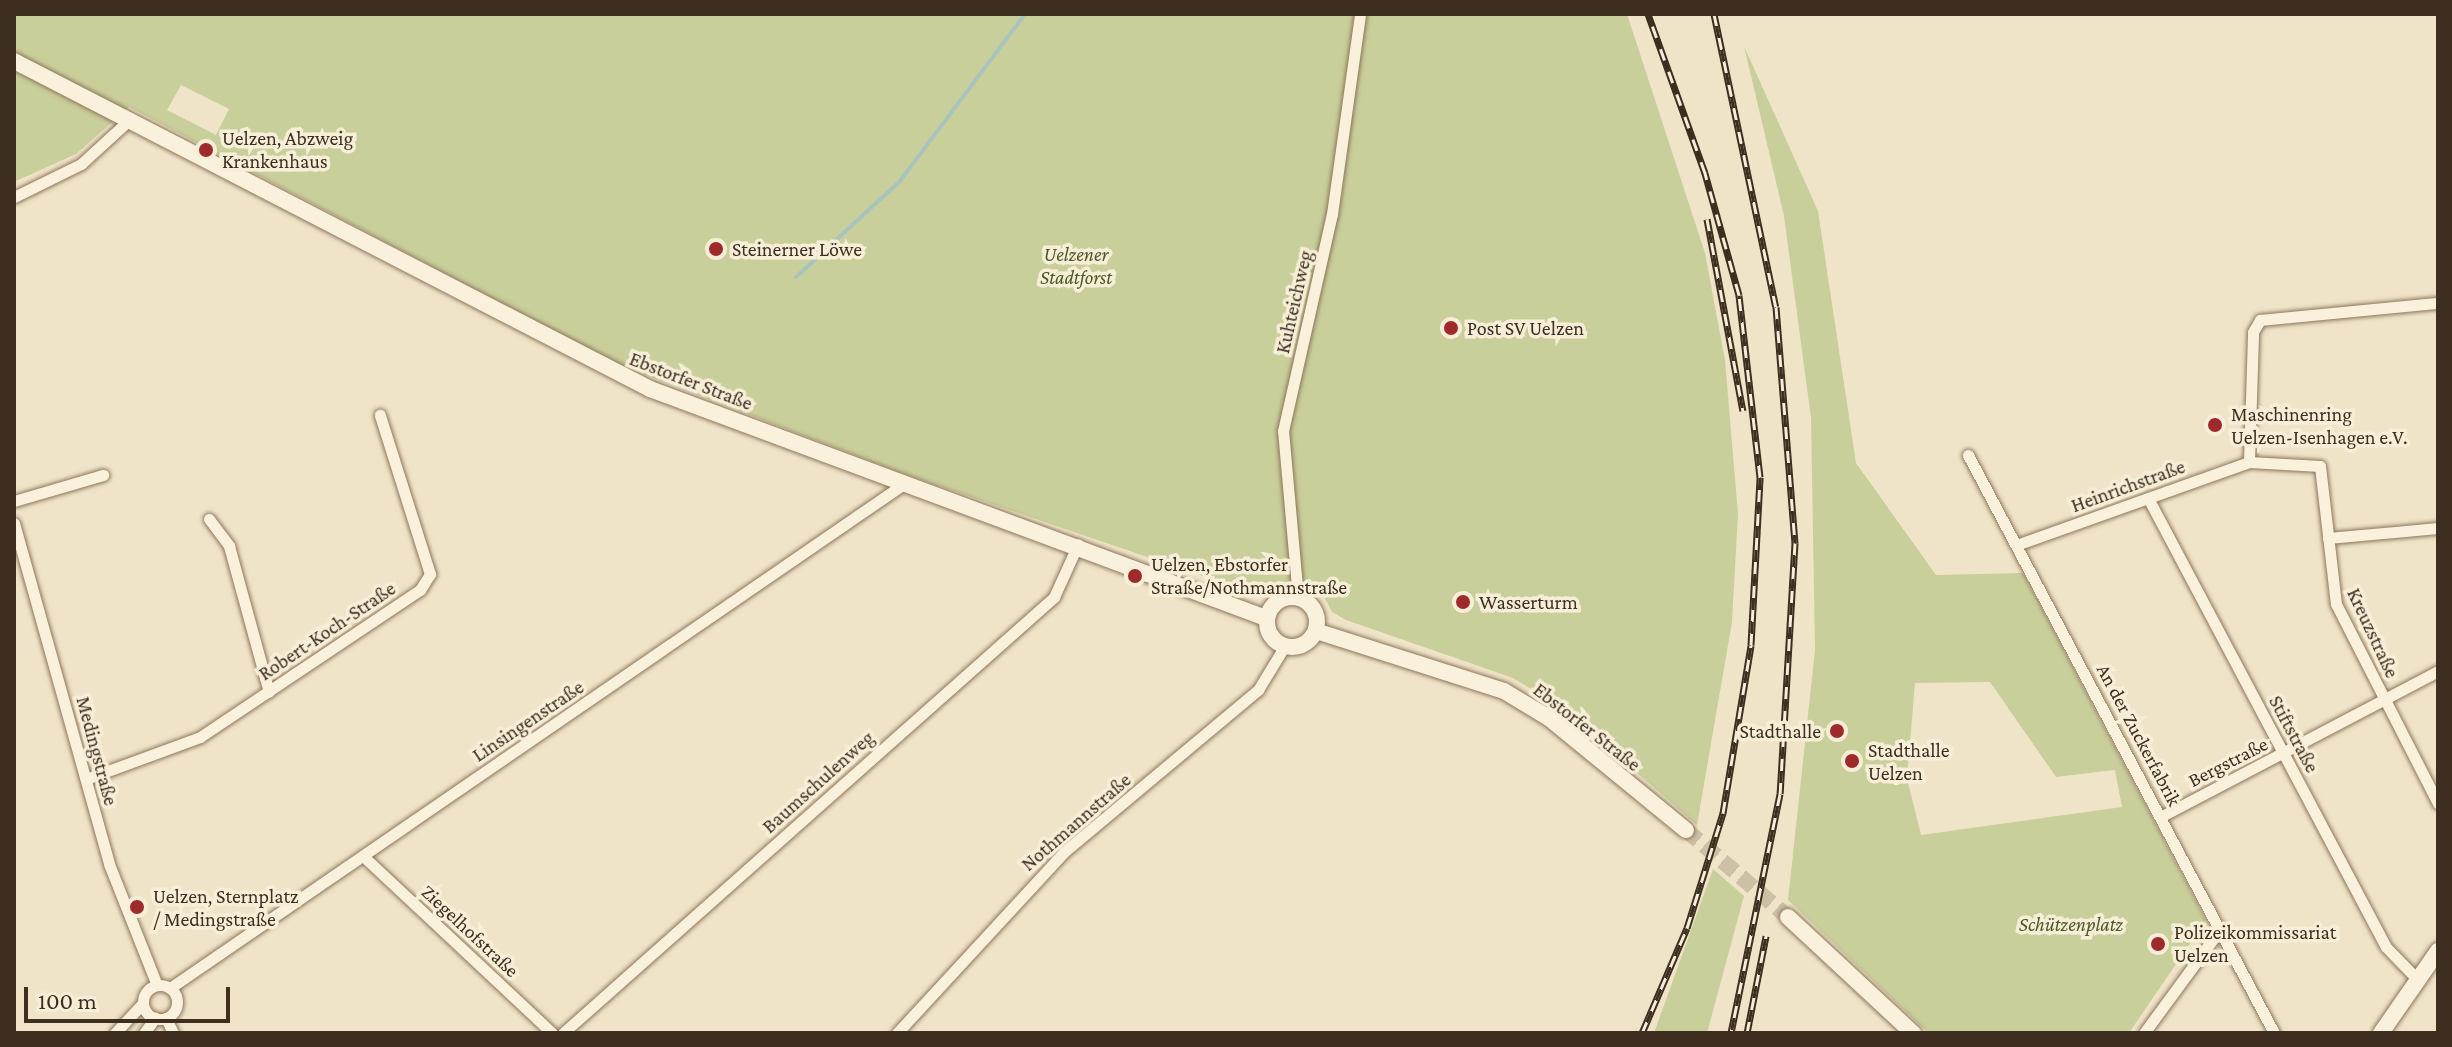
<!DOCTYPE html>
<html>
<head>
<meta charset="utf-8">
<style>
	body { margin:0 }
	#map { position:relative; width:2452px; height:1047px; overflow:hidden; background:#f0e4c8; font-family:"Crimson Pro",serif }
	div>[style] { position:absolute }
	.green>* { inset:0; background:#c9cf9b }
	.stream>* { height:4px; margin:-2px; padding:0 2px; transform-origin:2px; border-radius:2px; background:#a9c4bc }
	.secondary-tunnel>* { height:16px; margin-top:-8px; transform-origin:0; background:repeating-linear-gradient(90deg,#ccc0a6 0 16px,transparent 0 24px) }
	.roads { filter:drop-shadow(0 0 2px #8d765c) drop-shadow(0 0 2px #8d765c) }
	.minor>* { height:11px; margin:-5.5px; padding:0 5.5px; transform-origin:5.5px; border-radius:5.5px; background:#faf1dc }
	.minor>.ring { margin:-5.5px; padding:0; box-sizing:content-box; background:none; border:11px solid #faf1dc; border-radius:50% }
	.secondary>* { height:16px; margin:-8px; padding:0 8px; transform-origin:8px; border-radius:8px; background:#faf1dc }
	.secondary>.ring { margin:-8px; padding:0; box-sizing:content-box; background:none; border:16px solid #faf1dc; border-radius:50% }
	.rail>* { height:7px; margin-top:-3.5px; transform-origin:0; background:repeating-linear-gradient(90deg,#f7eed8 0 12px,#3d2e20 0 24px); box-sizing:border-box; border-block:2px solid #3d2e20 }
	.dots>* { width:22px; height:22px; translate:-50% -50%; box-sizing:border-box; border:4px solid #f7eed8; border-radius:50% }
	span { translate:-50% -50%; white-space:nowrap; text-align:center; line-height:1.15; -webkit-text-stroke:7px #f7eed8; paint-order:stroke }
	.poi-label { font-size:20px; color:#3d2e20 }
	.left { translate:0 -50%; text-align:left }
	.right { translate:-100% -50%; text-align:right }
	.park-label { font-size:20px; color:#4d5a26; font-style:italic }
	.street-label { font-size:20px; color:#3d2e20 }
	.frame { position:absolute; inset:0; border:16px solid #3d2e20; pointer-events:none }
	.scale { position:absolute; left:24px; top:987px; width:206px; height:36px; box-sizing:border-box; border:4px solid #3d2e20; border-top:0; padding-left:10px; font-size:24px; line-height:28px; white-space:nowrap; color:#3d2e20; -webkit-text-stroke:6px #f7eed8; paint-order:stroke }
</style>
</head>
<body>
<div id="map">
	<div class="green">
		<i style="clip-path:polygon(evenodd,14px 14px,1627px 14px,1705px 253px,1725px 360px,1738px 514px,1732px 622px,1697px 825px,1561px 707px,1513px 678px,1346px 620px,1332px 612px,1317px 583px,1244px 590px,907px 475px,617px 364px,129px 107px,76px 154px,14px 182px,14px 14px,181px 85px,229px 109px,216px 135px,167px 110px,181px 85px)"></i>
		<i style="clip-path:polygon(evenodd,1744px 46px,1818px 211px,1856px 463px,1936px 575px,2023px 573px,2206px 920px,2129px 1033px,1928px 1033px,1788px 900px,1815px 650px,1811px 418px,1784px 216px,1744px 46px,1990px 682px,2056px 777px,2115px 770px,2122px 807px,1921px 835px,1907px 779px,1915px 683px,1990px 682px)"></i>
		<i style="clip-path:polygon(1713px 869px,1744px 896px,1707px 1033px,1654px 1033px)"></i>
	</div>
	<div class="stream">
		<i style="left:796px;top:277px;width:142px;rotate:-42.7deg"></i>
		<i style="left:900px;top:181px;width:209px;rotate:-53.2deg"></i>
	</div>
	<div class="secondary-tunnel">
		<i style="left:1686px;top:830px;width:134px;rotate:40.5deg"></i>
	</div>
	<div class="roads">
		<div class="minor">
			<i style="left:14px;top:197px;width:75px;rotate:-26.2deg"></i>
			<i style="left:81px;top:164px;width:65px;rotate:-42.5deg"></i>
			<i style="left:1968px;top:455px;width:654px;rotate:62.1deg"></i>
			<i style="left:2249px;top:462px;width:71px;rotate:3.2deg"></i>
			<i style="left:2320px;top:466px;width:139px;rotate:83.4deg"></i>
			<i style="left:2336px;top:604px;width:224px;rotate:62.9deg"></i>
			<i style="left:2148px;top:498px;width:508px;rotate:62.07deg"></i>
			<i style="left:2386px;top:947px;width:46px;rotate:45.9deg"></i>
			<i style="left:14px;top:501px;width:93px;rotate:-16.3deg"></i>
			<i style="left:209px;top:519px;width:34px;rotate:53deg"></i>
			<i style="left:229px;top:546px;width:151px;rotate:74.7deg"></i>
			<i style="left:14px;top:523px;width:354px;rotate:74.4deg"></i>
			<i style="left:109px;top:864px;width:130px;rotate:68.4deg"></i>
			<i style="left:2328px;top:538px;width:110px;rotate:-5.2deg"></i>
			<i style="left:2019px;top:544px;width:244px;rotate:-19.6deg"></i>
			<i style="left:2249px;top:462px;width:130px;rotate:-88.2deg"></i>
			<i style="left:2253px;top:332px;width:14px;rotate:-60deg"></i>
			<i style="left:2260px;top:320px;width:179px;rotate:-5.5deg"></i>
			<i style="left:1298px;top:598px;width:168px;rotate:-95.1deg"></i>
			<i style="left:1283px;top:431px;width:222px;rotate:-77.3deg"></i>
			<i style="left:1332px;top:214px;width:202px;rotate:-82deg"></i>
			<i style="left:86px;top:779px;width:121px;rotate:-20.2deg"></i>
			<i style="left:200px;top:737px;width:265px;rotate:-33.8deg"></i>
			<i style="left:420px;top:590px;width:19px;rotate:-58deg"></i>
			<i style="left:430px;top:574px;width:167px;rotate:-107.5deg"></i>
			<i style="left:2162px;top:816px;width:312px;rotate:-27.7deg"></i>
			<i style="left:363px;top:856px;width:259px;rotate:43.1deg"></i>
			<i class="ring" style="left:143px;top:985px;width:23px;height:23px"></i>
			<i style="left:170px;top:988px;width:892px;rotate:-34.49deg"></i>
			<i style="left:166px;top:1018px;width:17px;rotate:65deg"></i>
			<i style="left:115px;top:1033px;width:41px;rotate:-47deg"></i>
			<i style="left:144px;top:1033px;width:19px;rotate:-54deg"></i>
			<i style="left:563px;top:1033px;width:657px;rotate:-41.6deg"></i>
			<i style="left:1054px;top:597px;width:58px;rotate:-65.6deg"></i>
			<i style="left:897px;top:1033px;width:246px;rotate:-47.3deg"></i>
			<i style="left:1064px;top:852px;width:253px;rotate:-39.9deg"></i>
			<i style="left:1258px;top:690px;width:50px;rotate:-58.8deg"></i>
			<i style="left:2144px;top:1033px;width:130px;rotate:-53.7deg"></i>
		</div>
		<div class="secondary">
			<i style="left:14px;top:61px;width:716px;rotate:27.28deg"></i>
			<i style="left:650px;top:389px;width:657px;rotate:20.39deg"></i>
			<i class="ring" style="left:1267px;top:597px;width:34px;height:34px"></i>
			<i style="left:1316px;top:631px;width:197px;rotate:17.7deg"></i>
			<i style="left:1504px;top:691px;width:52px;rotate:31deg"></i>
			<i style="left:1549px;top:718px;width:177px;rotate:39.3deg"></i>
			<i style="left:1788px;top:917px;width:171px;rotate:42.9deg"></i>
			<i style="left:2381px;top:1033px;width:100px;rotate:-55.2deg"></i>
		</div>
	</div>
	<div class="rail">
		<i style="left:1714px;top:14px;width:299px;rotate:78.1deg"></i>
		<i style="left:1776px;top:307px;width:237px;rotate:85.4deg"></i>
		<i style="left:1795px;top:543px;width:251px;rotate:93.4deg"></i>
		<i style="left:1780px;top:794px;width:244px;rotate:101.6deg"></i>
		<i style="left:1707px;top:219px;width:195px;rotate:79.4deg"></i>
		<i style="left:1642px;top:1033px;width:114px;rotate:-66.8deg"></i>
		<i style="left:1687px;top:928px;width:121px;rotate:-72.6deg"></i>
		<i style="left:1723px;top:813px;width:170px;rotate:-80.5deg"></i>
		<i style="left:1751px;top:645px;width:168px;rotate:-86.9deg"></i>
		<i style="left:1760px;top:477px;width:183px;rotate:-96.6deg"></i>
		<i style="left:1739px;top:295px;width:127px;rotate:-105.6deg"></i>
		<i style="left:1705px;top:173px;width:169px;rotate:-109.7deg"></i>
		<i style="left:1747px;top:1033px;width:99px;rotate:-78.9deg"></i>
	</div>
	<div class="dots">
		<i style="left:206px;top:150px;background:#9e2a2b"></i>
		<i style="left:716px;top:249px;background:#9e2a2b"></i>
		<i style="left:1451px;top:328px;background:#9e2a2b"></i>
		<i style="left:2215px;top:425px;background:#9e2a2b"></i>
		<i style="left:1135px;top:576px;background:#9e2a2b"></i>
		<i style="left:1463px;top:602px;background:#9e2a2b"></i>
		<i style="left:1837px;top:731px;background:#9e2a2b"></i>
		<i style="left:1852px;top:761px;background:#9e2a2b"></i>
		<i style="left:137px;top:907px;background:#9e2a2b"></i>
		<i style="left:2158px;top:944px;background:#9e2a2b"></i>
	</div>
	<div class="poi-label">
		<span class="left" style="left:222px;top:150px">Uelzen, Abzweig<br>Krankenhaus</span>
		<span class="left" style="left:732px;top:249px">Steinerner Löwe</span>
		<span class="left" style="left:1467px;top:328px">Post SV Uelzen</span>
		<span class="left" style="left:2231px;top:426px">Maschinenring<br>Uelzen-Isenhagen e.V.</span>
		<span class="left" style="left:1151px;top:576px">Uelzen, Ebstorfer<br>Straße/Nothmannstraße</span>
		<span class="left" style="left:1479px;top:602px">Wasserturm</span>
		<span class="right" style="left:1821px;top:731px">Stadthalle</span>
		<span class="left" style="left:1868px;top:762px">Stadthalle<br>Uelzen</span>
		<span class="left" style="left:153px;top:908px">Uelzen, Sternplatz<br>/ Medingstraße</span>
		<span class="left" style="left:2174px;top:944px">Polizeikommissariat<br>Uelzen</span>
	</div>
	<div class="park-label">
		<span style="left:1076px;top:266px">Uelzener<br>Stadtforst</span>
		<span style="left:2071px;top:924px">Schützenplatz</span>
	</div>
	<div class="street-label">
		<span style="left:1294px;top:302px;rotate:-77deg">Kuhteichweg</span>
		<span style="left:691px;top:381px;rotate:21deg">Ebstorfer Straße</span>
		<span style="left:2128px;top:486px;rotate:-20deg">Heinrichstraße</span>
		<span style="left:327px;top:631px;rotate:-34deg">Robert-Koch-Straße</span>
		<span style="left:2373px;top:633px;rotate:65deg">Kreuzstraße</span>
		<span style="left:528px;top:721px;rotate:-34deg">Linsingenstraße</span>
		<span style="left:1587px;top:727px;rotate:38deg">Ebstorfer Straße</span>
		<span style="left:2294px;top:734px;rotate:62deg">Stiftstraße</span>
		<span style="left:2139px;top:735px;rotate:62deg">An der Zuckerfabrik</span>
		<span style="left:97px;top:751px;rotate:75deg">Medingstraße</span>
		<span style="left:2228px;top:762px;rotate:-27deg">Bergstraße</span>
		<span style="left:818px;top:782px;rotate:-42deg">Baumschulenweg</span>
		<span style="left:1076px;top:822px;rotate:-41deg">Nothmannstraße</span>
		<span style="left:470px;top:931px;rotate:43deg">Ziegelhofstraße</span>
	</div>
	<div class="frame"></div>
	<div class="scale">100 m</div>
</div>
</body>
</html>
